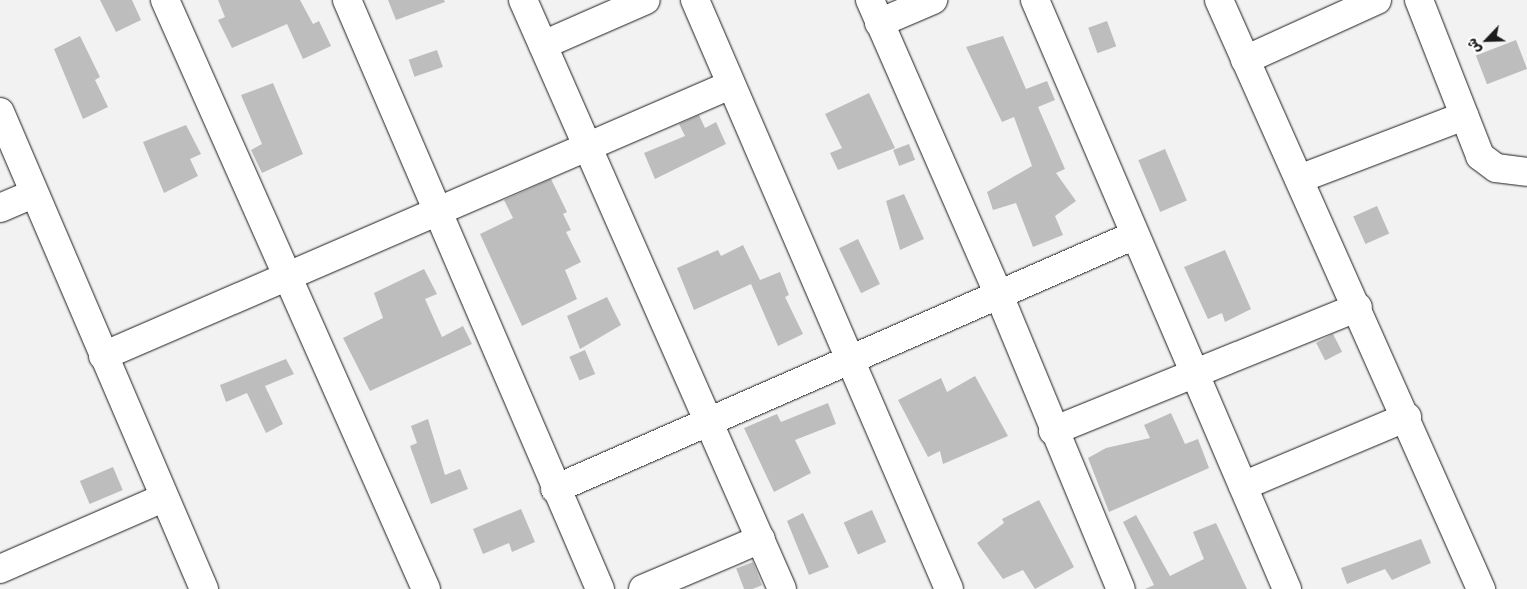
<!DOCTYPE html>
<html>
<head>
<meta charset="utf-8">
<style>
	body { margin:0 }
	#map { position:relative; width:1527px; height:589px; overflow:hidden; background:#f2f2f2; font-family:"Shantell Sans","Playpen Sans Arabic",sans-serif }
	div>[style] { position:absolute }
	.building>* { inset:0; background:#bdbdbd; transform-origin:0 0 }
	.roads { filter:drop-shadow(0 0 1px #1c1c1c) drop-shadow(0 0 1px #1c1c1c) }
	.minor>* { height:28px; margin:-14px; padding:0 14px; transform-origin:14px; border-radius:14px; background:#fff }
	span { translate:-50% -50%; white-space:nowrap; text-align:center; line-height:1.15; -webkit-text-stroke:4px #fff; paint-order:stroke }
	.north { position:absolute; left:1462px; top:15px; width:50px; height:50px; -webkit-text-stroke:4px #fff; paint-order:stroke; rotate:246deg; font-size:14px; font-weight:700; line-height:20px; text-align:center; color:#1c1c1c }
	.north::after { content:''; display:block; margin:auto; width:18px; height:22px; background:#1c1c1c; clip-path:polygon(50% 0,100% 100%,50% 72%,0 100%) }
</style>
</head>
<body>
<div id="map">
	<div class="building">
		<i style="clip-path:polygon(100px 0,132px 0,141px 20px,116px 32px)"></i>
		<i style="clip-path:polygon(218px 0,300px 0,313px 24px,319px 21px,331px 46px,303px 59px,287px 24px,232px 48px,218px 20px,225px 17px)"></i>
		<i style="clip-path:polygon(388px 0,444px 0,445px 2px,396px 20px)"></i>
		<i style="left:1107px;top:21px;width:27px;height:20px;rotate:70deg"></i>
		<i style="clip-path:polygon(80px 36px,100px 77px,95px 80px,108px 107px,83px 119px,54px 49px)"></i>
		<i style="clip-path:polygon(1003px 36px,1026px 89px,1047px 81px,1055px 100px,1038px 107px,1065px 169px,1056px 173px,1076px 201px,1055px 216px,1063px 235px,1033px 247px,1016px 203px,993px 210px,987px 192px,1032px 166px,1014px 117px,1002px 122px,966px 47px)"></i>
		<i style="left:1516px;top:40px;width:31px;height:43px;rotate:69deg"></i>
		<i style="left:437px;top:50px;width:18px;height:30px;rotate:71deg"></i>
		<i style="clip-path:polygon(273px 83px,303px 154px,262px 173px,251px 150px,262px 144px,241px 95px)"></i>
		<i style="clip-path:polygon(869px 93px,895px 148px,838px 170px,830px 153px,842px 148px,825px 114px)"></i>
		<i style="clip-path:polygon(699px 115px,705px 128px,716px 122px,726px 144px,655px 179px,644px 153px,685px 136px,679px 124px)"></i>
		<i style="clip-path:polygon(186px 125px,201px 154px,190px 159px,198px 176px,164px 193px,143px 142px)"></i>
		<i style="left:909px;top:144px;width:17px;height:17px;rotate:69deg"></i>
		<i style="left:1165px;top:149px;width:56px;height:29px;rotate:67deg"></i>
		<i style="clip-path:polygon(551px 179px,567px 212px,563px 214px,571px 230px,566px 232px,581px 262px,565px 270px,577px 299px,522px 326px,480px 234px,513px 218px,504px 200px)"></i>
		<i style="clip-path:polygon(904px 194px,924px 239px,900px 250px,886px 201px)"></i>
		<i style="left:1377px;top:206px;width:30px;height:26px;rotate:66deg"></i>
		<i style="left:858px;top:239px;width:50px;height:21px;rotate:64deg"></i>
		<i style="clip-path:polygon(743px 245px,760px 280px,780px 272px,789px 295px,785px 297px,803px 334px,778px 346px,751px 284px,694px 310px,677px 268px,718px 250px,721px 256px)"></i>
		<i style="clip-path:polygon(1225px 250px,1251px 309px,1225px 322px,1222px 313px,1208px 319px,1184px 267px)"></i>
		<i style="clip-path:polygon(424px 269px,437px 294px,425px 299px,442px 337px,463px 326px,472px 344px,370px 391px,343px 338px,383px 318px,374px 293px)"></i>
		<i style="clip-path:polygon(607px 297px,621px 325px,580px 349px,567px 316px)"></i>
		<i style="left:1333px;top:334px;width:20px;height:19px;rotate:63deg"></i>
		<i style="left:585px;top:350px;width:26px;height:17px;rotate:67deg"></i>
		<i style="clip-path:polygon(286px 359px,294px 374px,265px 386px,283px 424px,266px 433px,247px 393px,226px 402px,220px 385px)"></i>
		<i style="clip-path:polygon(975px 376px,1008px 436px,943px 464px,940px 451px,928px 457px,898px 400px,941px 378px,947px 392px)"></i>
		<i style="clip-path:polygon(828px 403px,836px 424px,795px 440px,811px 473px,774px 492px,744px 428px,777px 414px,781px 422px)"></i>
		<i style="clip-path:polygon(1171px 413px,1185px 444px,1198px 439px,1209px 468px,1109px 512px,1088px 458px,1106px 448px,1150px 438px,1144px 425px)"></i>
		<i style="clip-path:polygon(428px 419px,445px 475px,460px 469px,468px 489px,431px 504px,410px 446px,417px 443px,411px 426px)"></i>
		<i style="left:113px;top:467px;width:25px;height:36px;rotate:67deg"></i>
		<i style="clip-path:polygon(1039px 500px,1074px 567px,1035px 589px,1023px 570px,1003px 579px,977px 543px,1004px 523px,1002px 519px)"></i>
		<i style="clip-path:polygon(521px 509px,535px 542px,512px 552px,509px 543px,483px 554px,473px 529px)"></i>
		<i style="left:872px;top:510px;width:35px;height:31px;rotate:66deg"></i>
		<i style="clip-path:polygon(803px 513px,829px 567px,809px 575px,787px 521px)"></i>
		<i style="clip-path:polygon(1136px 515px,1170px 576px,1204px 559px,1193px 532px,1216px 523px,1247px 589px,1145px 589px,1154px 585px,1123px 522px)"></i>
		<i style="clip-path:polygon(1421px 539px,1431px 563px,1392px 580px,1385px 569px,1347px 584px,1341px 568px)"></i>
		<i style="left:753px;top:562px;width:25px;height:18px;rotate:69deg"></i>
	</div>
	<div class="roads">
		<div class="minor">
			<i style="left:165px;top:0;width:644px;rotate:66.1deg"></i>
			<i style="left:347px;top:0;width:641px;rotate:66.75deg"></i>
			<i style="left:523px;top:0;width:643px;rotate:66.26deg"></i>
			<i style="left:695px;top:0;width:641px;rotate:66.67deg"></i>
			<i style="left:870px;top:0;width:322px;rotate:66.4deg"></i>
			<i style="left:999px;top:295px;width:318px;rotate:67.5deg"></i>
			<i style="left:1035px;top:0;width:641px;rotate:66.84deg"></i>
			<i style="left:1219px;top:0;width:645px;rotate:66.02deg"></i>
			<i style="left:1419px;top:0;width:168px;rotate:68.6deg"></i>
			<i style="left:1480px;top:156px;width:20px;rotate:37deg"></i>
			<i style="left:1496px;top:168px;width:31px;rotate:7deg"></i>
			<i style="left:879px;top:23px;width:59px;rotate:-23.1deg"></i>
			<i style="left:543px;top:45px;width:112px;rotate:-23.6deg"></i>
			<i style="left:1245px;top:60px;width:145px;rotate:-24.4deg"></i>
			<i style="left:0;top:112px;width:519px;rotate:66.84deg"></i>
			<i style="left:1299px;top:179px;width:177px;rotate:-20.9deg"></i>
			<i style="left:0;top:208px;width:36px;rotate:-23deg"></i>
			<i style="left:103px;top:356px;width:683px;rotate:-23.37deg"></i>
			<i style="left:1053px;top:431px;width:329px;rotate:-22.1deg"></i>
			<i style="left:1243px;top:486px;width:178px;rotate:-22.8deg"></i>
			<i style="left:555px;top:489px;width:633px;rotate:-23.65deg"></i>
			<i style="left:0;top:569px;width:178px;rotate:-23.5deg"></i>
			<i style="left:643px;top:589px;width:128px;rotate:-23deg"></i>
		</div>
	</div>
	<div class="north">ش</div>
</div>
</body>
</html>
